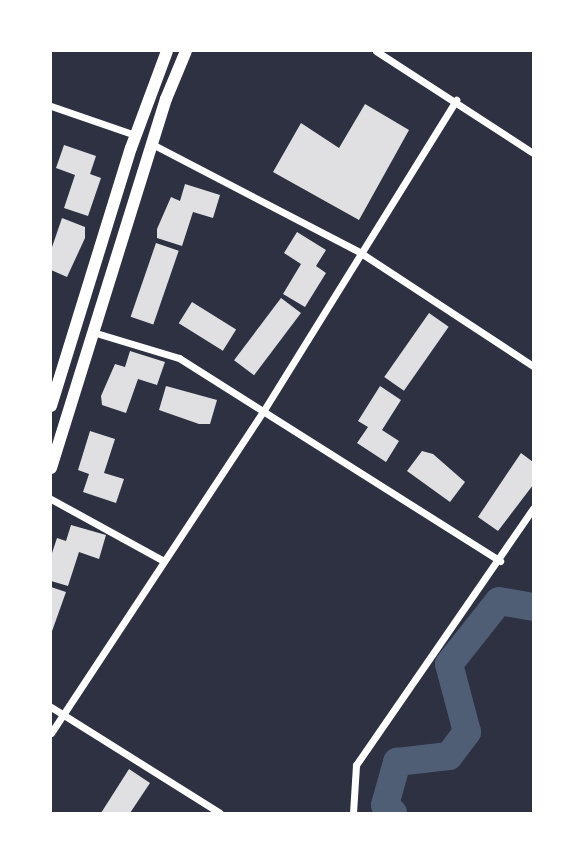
<!DOCTYPE html>
<html>
<head>
<meta charset="utf-8">
<style>
	body { margin:0 }
	#map { position:relative; width:584px; height:864px; overflow:hidden; background:#2d3142; font-family:Bitter,serif }
	div>[style] { position:absolute }
	.river>* { height:28px; margin:-14px; padding:0 14px; transform-origin:14px; border-radius:14px; background:#4f5d75 }
	.building>* { inset:0; background:#e0e0e3; transform-origin:0 0 }
	.minor>* { height:7px; margin:-3.5px; padding:0 3.5px; transform-origin:3.5px; border-radius:3.5px; background:#fff }
	.tertiary>* { height:12px; margin:-6px; padding:0 6px; transform-origin:6px; border-radius:6px; background:#fff }
	span { translate:-50% -50%; white-space:nowrap; text-align:center; line-height:1.15; -webkit-text-stroke:7px #fff; paint-order:stroke }
	.frame { position:absolute; inset:0; border:52px solid #fff; pointer-events:none }
</style>
</head>
<body>
<div id="map">
	<div class="river">
		<i style="left:393px;top:813px;width:11px;rotate:-135deg"></i>
		<i style="left:385px;top:805px;width:45px;rotate:-74.4deg"></i>
		<i style="left:397px;top:762px;width:52px;rotate:-6.6deg"></i>
		<i style="left:449px;top:756px;width:30px;rotate:-53deg"></i>
		<i style="left:467px;top:732px;width:70px;rotate:-104.8deg"></i>
		<i style="left:449px;top:664px;width:80px;rotate:-51.6deg"></i>
		<i style="left:499px;top:601px;width:35px;rotate:10deg"></i>
	</div>
	<div class="building">
		<i style="clip-path:polygon(365px 104px,409px 130px,359px 220px,273px 172px,301px 123px,339px 148px)"></i>
		<i style="clip-path:polygon(64px 145px,96px 156px,90px 174px,101px 178px,88px 216px,64px 208px,75px 175px,56px 168px)"></i>
		<i style="clip-path:polygon(185px 184px,220px 195px,213px 218px,193px 212px,182px 246px,157px 238px,157px 229px,171px 197px,180px 201px)"></i>
		<i style="clip-path:polygon(62px 218px,85px 227px,85px 238px,67px 277px,51px 270px,51px 250px)"></i>
		<i style="clip-path:polygon(297px 232px,326px 250px,316px 266px,326px 273px,305px 307px,283px 294px,301px 264px,284px 253px)"></i>
		<i style="left:156px;top:243px;width:24px;height:78px;rotate:19deg"></i>
		<i style="left:281px;top:298px;width:25px;height:78px;rotate:37deg"></i>
		<i style="left:192px;top:302px;width:52px;height:25px;rotate:32deg"></i>
		<i style="left:429px;top:313px;width:24px;height:78px;rotate:35deg"></i>
		<i style="clip-path:polygon(130px 351px,165px 362px,157px 385px,138px 379px,126px 413px,102px 405px,101px 396px,115px 364px,125px 367px)"></i>
		<i style="clip-path:polygon(166px 386px,217px 400px,210px 424px,199px 424px,159px 410px)"></i>
		<i style="clip-path:polygon(380px 386px,401px 400px,382px 430px,399px 441px,386px 462px,357px 443px,368px 427px,358px 421px)"></i>
		<i style="clip-path:polygon(90px 431px,115px 439px,104px 473px,124px 479px,116px 503px,83px 492px,89px 474px,78px 470px)"></i>
		<i style="clip-path:polygon(422px 451px,433px 454px,465px 482px,450px 502px,407px 471px)"></i>
		<i style="clip-path:polygon(521px 453px,533px 462px,533px 485px,498px 531px,478px 517px)"></i>
		<i style="clip-path:polygon(71px 525px,106px 535px,99px 559px,79px 552px,68px 586px,51px 581px,51px 556px,57px 538px,66px 541px)"></i>
		<i style="clip-path:polygon(51px 587px,66px 592px,51px 634px)"></i>
		<i style="clip-path:polygon(129px 769px,150px 783px,130px 813px,101px 813px)"></i>
	</div>
	<div class="minor">
		<i style="left:376px;top:51px;width:187px;rotate:33deg"></i>
		<i style="left:51px;top:106px;width:89px;rotate:19deg"></i>
		<i style="left:152px;top:144px;width:236px;rotate:27.5deg"></i>
		<i style="left:361px;top:253px;width:206px;rotate:33.3deg"></i>
		<i style="left:96px;top:333px;width:87px;rotate:16.8deg"></i>
		<i style="left:179px;top:358px;width:380px;rotate:32.3deg"></i>
		<i style="left:51px;top:499px;width:129px;rotate:28.8deg"></i>
		<i style="left:51px;top:707px;width:199px;rotate:32.1deg"></i>
		<i style="left:51px;top:733px;width:387px;rotate:-56.6deg"></i>
		<i style="left:264px;top:410px;width:365px;rotate:-58.2deg"></i>
		<i style="left:353px;top:813px;width:48px;rotate:-86.4deg"></i>
		<i style="left:356px;top:765px;width:312px;rotate:-55.4deg"></i>
	</div>
	<div class="tertiary">
		<i style="left:51px;top:406px;width:270px;rotate:-72.8deg"></i>
		<i style="left:131px;top:148px;width:103px;rotate:-69.6deg"></i>
		<i style="left:51px;top:468px;width:387px;rotate:-72.7deg"></i>
		<i style="left:166px;top:99px;width:52px;rotate:-67.4deg"></i>
	</div>
	<div class="frame"></div>
</div>
</body>
</html>
